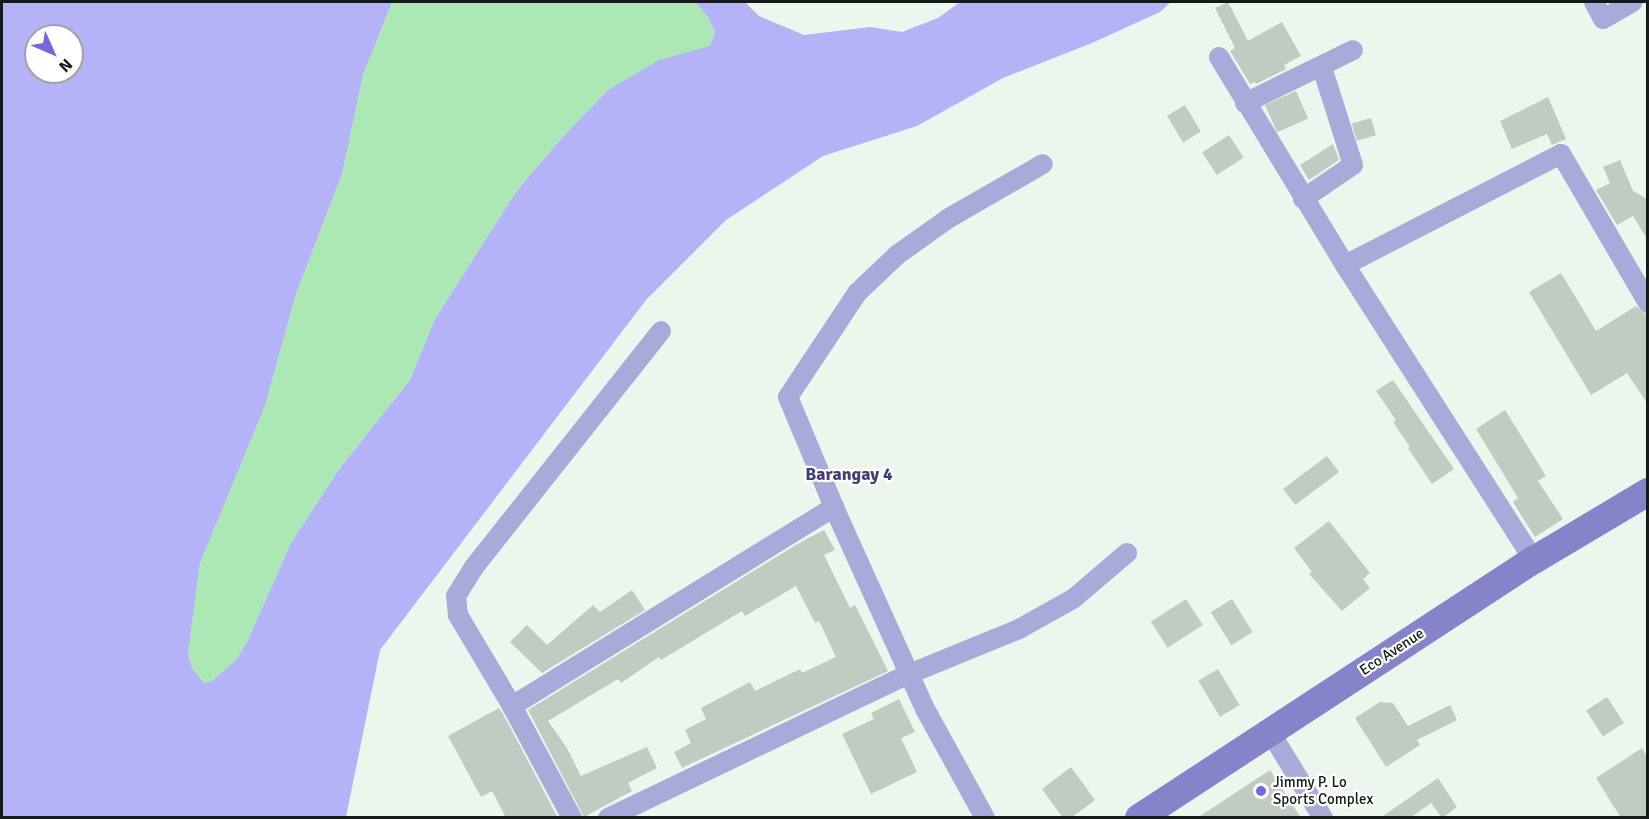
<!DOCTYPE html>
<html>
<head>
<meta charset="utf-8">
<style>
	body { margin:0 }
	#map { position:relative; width:1649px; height:819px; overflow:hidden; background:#ecf6ed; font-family:Signika,sans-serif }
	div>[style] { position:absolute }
	.green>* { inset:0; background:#ace8b3 }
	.water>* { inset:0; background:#b5b3f7 }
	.building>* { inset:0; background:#c2cbc2; transform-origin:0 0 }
	.street>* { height:20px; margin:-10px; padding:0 10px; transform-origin:10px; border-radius:10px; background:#a9a9da }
	.secondary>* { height:28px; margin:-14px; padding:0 14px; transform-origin:14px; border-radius:14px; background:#8683cb }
	.dots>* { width:16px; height:16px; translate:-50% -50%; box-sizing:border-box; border:3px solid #fff; border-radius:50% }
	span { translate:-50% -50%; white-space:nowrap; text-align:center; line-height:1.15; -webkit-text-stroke:4.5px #fff; paint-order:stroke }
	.street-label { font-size:15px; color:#161a17 }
	.poi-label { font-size:15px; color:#161a17 }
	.left { translate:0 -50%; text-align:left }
	.quarter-label { font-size:18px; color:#423d7a; font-weight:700 }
	.frame { position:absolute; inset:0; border:3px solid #161a17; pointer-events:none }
	.north { position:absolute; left:24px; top:24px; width:60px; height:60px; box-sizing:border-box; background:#fff; border:2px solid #a2a3a2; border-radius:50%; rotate:135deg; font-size:16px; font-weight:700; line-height:24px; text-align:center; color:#161a17 }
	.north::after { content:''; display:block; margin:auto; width:21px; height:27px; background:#7666e1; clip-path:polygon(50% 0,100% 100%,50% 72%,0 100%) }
</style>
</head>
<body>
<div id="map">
	<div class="green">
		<i style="clip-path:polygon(392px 2px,695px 2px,708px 17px,715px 32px,710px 47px,608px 90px,558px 142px,516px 192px,435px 319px,410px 380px,340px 468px,291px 543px,247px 642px,236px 660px,212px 681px,203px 683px,192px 668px,188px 654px,200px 563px,265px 406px,296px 294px,342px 174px,363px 75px)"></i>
	</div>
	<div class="water">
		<i style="clip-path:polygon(evenodd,2px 2px,392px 2px,363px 75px,342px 174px,296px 294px,265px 406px,200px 563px,188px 654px,192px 668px,204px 683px,212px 681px,236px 660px,247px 642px,291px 543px,340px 468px,410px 380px,435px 319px,516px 192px,558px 142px,608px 90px,659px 60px,710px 46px,715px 32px,708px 17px,695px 2px,745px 2px,759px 16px,804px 35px,870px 27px,902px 32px,938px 18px,960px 2px,1171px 2px,1160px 12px,1092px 43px,1003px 78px,917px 126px,823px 156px,726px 220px,646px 300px,380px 650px,346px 817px,2px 818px,2px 2px,36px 36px,72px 36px,72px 72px,36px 72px,36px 36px)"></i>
	</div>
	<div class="building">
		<i style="clip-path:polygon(1228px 2px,1248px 41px,1282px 22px,1301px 56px,1284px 65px,1286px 69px,1256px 84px,1255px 82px,1250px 84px,1230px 51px,1235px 48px,1215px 8px)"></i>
		<i style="left:1296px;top:91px;width:30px;height:34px;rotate:66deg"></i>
		<i style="clip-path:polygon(1548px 97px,1566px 139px,1552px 145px,1547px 134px,1512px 149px,1500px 121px)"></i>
		<i style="left:1185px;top:105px;width:31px;height:21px;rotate:59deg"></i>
		<i style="left:1371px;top:118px;width:18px;height:20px;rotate:74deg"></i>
		<i style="left:1229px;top:135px;width:27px;height:32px;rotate:57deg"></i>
		<i style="clip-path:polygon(1333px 144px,1339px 160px,1309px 180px,1300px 165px)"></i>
		<i style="clip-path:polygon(1620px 160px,1633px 191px,1647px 199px,1647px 239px,1633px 216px,1617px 225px,1596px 190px,1610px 183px,1603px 167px)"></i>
		<i style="clip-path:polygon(1561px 273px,1596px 331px,1636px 306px,1645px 314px,1647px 319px,1647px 403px,1627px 373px,1591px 395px,1529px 292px)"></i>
		<i style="clip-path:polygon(1393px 380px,1454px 469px,1432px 484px,1408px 448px,1410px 447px,1393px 422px,1396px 420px,1376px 391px)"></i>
		<i style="clip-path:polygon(1505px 410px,1546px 476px,1538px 481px,1563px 519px,1535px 537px,1513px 502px,1518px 498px,1476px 429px)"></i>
		<i style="left:1327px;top:456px;width:20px;height:55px;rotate:53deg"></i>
		<i style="clip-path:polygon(1329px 521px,1370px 573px,1363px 579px,1370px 588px,1342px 611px,1309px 574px,1312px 572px,1294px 548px)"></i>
		<i style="clip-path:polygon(824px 530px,835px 550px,824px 555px,850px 608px,855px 605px,888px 671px,682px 768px,674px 752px,691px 743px,685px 730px,706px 719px,701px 708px,750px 682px,755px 691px,800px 669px,802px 673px,836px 657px,819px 621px,815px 623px,796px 586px,745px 616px,742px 611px,661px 660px,659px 657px,621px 683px,618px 679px,548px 721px,567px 748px,581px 776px,647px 747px,657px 768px,628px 783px,632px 791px,584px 817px,528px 710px,799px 543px)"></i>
		<i style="clip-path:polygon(632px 590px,645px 610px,542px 673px,510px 642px,527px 625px,547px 645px,593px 605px,600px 612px)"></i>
		<i style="left:1186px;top:599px;width:31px;height:42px;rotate:57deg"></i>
		<i style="left:1232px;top:599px;width:39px;height:25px;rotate:58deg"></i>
		<i style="left:1218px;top:669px;width:42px;height:23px;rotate:59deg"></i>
		<i style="left:1607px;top:697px;width:31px;height:25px;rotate:57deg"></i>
		<i style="clip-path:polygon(899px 699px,915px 732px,901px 738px,917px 772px,871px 794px,842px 734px,874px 719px,871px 713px)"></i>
		<i style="clip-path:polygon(1380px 702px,1393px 703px,1408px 726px,1450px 705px,1457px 720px,1417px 740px,1420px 745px,1386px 767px,1355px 718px)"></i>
		<i style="clip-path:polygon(499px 708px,502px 712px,558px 818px,506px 818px,492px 791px,481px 797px,448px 736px)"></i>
		<i style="clip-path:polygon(1642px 748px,1647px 757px,1647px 818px,1621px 818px,1596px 778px)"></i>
		<i style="clip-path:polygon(1071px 767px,1095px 800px,1071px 818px,1063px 818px,1042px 789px)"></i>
		<i style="clip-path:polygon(1270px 770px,1301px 818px,1197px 818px)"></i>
		<i style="clip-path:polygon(1438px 778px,1457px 807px,1442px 818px,1431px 803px,1410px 818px,1380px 818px)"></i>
	</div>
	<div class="street">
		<i style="left:1594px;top:2px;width:19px;rotate:62deg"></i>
		<i style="left:1603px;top:19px;width:34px;rotate:-30deg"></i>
		<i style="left:1219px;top:57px;width:243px;rotate:58.8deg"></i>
		<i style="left:1345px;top:265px;width:350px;rotate:57.4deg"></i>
		<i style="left:1245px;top:103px;width:120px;rotate:-26.1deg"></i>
		<i style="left:1303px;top:199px;width:60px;rotate:-34.2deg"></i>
		<i style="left:1353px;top:165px;width:103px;rotate:-107.6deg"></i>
		<i style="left:1345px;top:265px;width:243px;rotate:-27.2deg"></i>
		<i style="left:1561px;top:154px;width:173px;rotate:59.7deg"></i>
		<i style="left:512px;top:706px;width:106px;rotate:-120.7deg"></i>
		<i style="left:458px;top:615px;width:19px;rotate:-96deg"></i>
		<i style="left:456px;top:596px;width:34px;rotate:-58deg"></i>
		<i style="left:474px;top:567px;width:301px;rotate:-51.6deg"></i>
		<i style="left:1270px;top:732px;width:101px;rotate:58.4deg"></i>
		<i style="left:572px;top:818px;width:127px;rotate:-118.2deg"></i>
		<i style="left:512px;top:706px;width:379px;rotate:-31.7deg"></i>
		<i style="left:608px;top:818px;width:334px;rotate:-25.6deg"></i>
		<i style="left:909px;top:674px;width:119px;rotate:-22.2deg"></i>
		<i style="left:1019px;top:629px;width:62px;rotate:-29.1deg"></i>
		<i style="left:1073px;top:599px;width:71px;rotate:-40.4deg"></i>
		<i style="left:985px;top:818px;width:124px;rotate:-118.8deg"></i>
		<i style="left:925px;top:709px;width:222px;rotate:-114.3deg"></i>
		<i style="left:834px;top:507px;width:119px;rotate:-112.7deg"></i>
		<i style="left:788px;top:397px;width:125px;rotate:-56.4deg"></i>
		<i style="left:857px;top:293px;width:55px;rotate:-43.5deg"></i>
		<i style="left:897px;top:255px;width:64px;rotate:-35.4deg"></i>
		<i style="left:949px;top:218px;width:108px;rotate:-29.9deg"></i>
	</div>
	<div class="secondary">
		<i style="left:1139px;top:818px;width:472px;rotate:-33.2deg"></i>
		<i style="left:1534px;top:560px;width:133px;rotate:-30.8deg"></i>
	</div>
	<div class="dots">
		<i style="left:1261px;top:791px;background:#7666e1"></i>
	</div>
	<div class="street-label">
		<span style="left:1392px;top:652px;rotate:-33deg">Eco Avenue</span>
	</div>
	<div class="poi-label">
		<span class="left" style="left:1273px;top:791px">Jimmy P. Lo<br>Sports Complex</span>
	</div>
	<div class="quarter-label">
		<span style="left:849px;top:474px">Barangay 4</span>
	</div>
	<div class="frame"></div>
	<div class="north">N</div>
</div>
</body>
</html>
